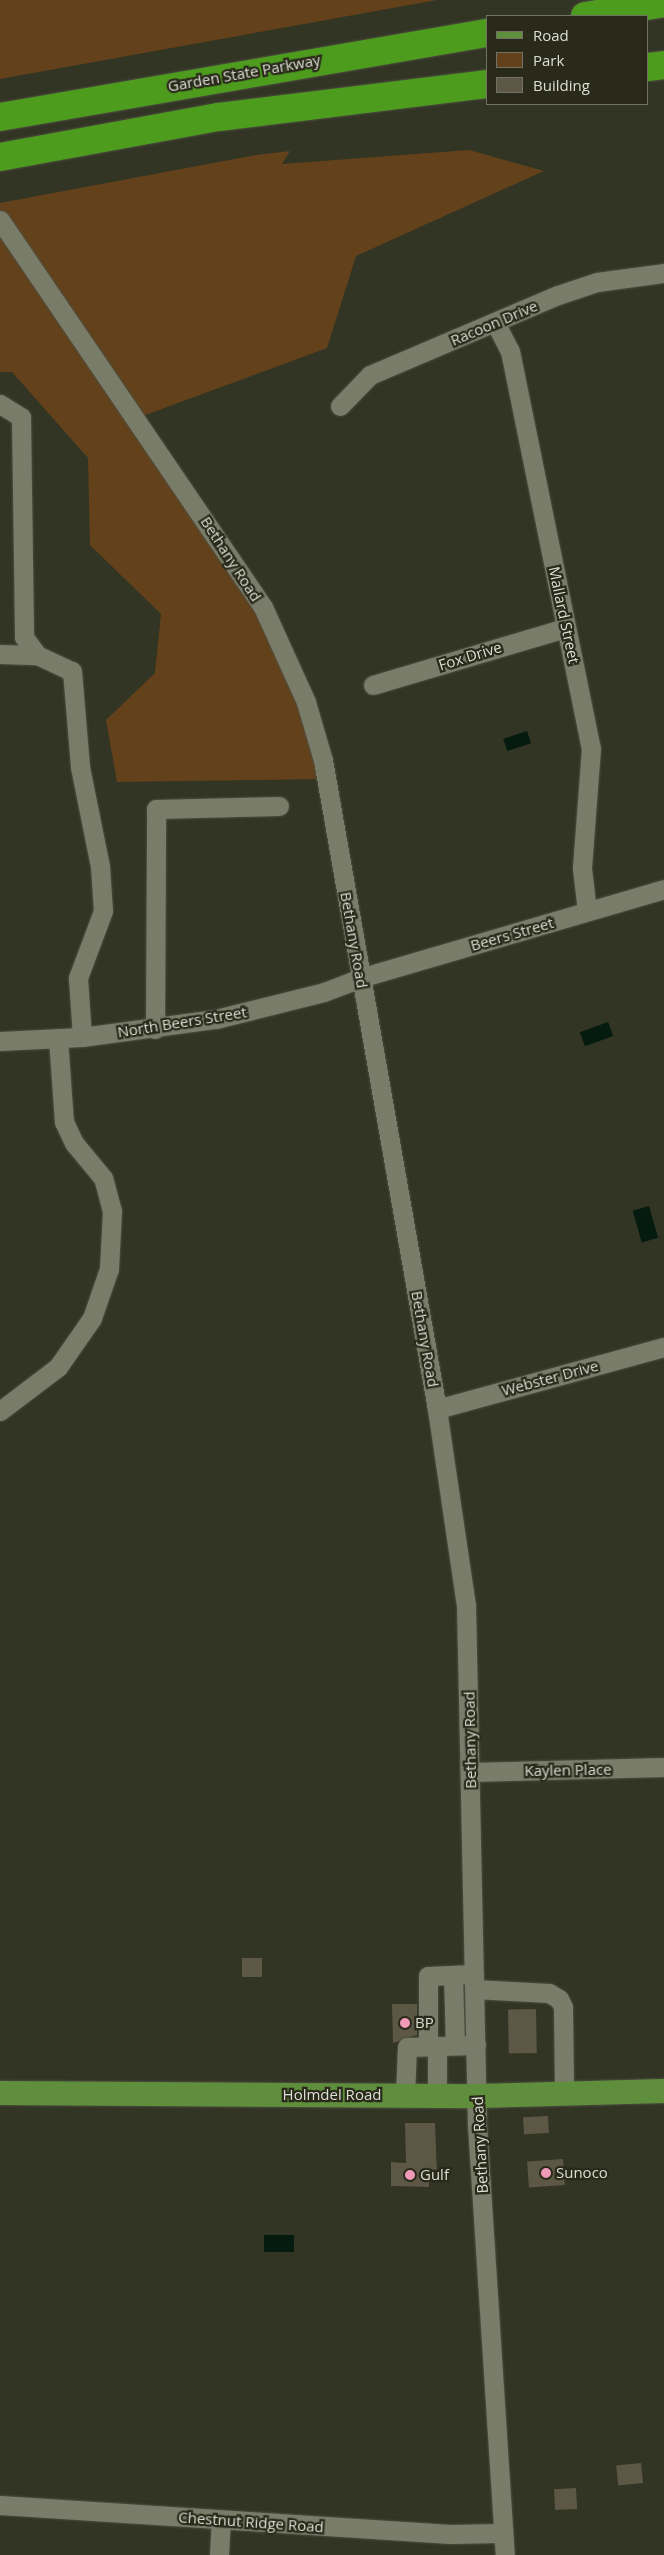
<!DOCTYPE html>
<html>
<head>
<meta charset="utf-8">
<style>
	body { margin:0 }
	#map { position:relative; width:664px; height:2555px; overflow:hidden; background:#323424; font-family:"Open Sans",sans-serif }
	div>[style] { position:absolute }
	.green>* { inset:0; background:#63421b }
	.water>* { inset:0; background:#051b10; transform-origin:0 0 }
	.building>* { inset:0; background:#5d5746; transform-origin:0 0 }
	.roads { filter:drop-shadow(0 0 1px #4d4f41) drop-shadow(0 0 1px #4d4f41) }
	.minor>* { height:19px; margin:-9.5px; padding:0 9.5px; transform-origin:9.5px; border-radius:9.5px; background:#7a7c6a }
	.major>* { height:24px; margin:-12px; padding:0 12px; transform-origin:12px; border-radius:12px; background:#5f8f3c }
	.highway>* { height:28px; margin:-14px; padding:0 14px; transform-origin:14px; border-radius:14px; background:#4d9c1d }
	.dots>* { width:14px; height:14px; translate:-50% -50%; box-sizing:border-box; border:2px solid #292a1a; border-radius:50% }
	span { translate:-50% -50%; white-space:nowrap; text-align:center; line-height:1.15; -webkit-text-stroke:4.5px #292a1a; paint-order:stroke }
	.street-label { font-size:15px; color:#dddfd5 }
	.poi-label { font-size:15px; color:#dddfd5 }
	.left { translate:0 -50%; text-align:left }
	.legend { position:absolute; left:486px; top:15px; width:162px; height:90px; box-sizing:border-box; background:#292a1a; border:1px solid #717265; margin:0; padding:6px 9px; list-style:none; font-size:15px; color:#dddfd5 }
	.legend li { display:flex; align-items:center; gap:10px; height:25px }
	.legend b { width:25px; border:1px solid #717265 }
</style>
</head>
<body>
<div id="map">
	<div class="green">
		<i style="clip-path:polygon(0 0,437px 0,0 79px)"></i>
		<i style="clip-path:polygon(469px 150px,544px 171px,356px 256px,327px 348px,140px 417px,277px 623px,328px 779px,117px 782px,106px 720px,155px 673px,161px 614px,90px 545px,88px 458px,12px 372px,0 372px,0 203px,256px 155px,290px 151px,282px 164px)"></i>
	</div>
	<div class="water">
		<i style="left:527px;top:731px;width:13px;height:25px;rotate:72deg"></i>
		<i style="left:608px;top:1022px;width:15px;height:30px;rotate:70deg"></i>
		<i style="left:649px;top:1206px;width:33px;height:17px;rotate:74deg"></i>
		<i style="left:264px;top:2235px;width:30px;height:17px"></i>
	</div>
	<div class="building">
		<i style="left:262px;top:1958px;width:19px;height:20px;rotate:90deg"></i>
		<i style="clip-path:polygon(392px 2004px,417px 2004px,417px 2035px,393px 2043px)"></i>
		<i style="left:536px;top:2009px;width:44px;height:28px;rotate:89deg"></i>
		<i style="left:548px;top:2116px;width:17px;height:25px;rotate:87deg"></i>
		<i style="clip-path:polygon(405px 2123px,435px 2123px,437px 2175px,429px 2175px,429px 2187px,391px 2186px,391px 2162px,406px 2163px)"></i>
		<i style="left:563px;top:2159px;width:26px;height:36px;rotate:86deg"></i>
		<i style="left:641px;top:2463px;width:20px;height:25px;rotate:84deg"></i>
		<i style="left:576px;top:2488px;width:21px;height:22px;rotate:87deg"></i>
	</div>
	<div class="roads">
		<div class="minor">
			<i style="left:0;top:220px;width:468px;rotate:55.8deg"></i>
			<i style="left:263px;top:607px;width:104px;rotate:65.6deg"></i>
			<i style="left:306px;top:702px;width:60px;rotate:73.7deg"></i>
			<i style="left:323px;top:760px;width:659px;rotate:80.04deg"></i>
			<i style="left:437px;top:1409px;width:198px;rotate:81.6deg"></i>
			<i style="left:466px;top:1605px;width:520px;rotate:88.79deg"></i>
			<i style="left:477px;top:2125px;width:431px;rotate:86.3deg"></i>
			<i style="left:496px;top:324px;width:30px;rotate:63deg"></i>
			<i style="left:510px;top:351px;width:405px;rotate:78.5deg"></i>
			<i style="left:591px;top:748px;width:120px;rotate:94.3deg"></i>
			<i style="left:582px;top:868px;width:43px;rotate:83.4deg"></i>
			<i style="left:0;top:404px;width:25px;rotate:32deg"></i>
			<i style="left:21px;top:417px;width:220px;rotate:89.2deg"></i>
			<i style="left:24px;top:637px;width:22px;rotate:54deg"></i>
			<i style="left:340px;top:406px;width:43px;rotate:-45.9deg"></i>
			<i style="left:370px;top:375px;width:204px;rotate:-23.1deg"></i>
			<i style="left:558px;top:295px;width:41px;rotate:-18.4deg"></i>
			<i style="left:597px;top:282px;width:68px;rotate:-7.7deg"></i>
			<i style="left:0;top:654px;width:37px;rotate:2deg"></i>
			<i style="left:37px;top:655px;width:38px;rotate:25deg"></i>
			<i style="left:72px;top:671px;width:96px;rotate:85.2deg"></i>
			<i style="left:80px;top:767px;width:101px;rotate:78.6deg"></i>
			<i style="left:100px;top:866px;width:45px;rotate:86.2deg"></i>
			<i style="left:103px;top:911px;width:72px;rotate:110.5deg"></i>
			<i style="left:78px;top:978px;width:59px;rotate:86.1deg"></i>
			<i style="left:373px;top:685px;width:201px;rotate:-16.5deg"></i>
			<i style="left:155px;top:1029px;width:220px;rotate:-89.7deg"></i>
			<i style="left:156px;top:809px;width:123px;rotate:-1.4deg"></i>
			<i style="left:0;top:1041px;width:82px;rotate:-2.8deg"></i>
			<i style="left:82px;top:1037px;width:135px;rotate:-7.7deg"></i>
			<i style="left:216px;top:1019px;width:111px;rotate:-14deg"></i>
			<i style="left:324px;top:992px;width:39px;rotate:-21deg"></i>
			<i style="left:360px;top:978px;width:317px;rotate:-16.3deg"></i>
			<i style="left:437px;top:1409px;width:235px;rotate:-15.3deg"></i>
			<i style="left:0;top:1411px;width:73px;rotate:-37.2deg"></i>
			<i style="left:58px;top:1367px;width:60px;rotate:-55.2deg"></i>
			<i style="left:92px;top:1318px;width:52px;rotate:-70.9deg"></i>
			<i style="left:109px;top:1269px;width:58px;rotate:-87deg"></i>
			<i style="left:112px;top:1211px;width:34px;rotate:-105deg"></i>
			<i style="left:103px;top:1178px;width:45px;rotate:-129.6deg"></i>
			<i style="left:74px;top:1143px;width:23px;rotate:-115deg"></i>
			<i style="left:64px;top:1122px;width:84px;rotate:-94.1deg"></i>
			<i style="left:471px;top:1772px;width:193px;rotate:-1.5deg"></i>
			<i style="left:453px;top:1975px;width:70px;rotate:88.4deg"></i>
			<i style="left:474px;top:1989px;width:75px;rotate:3.1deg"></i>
			<i style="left:549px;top:1993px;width:12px;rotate:31deg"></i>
			<i style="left:559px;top:1999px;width:9px;rotate:63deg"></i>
			<i style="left:563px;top:2007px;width:86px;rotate:89.3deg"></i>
			<i style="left:428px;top:2046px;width:70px;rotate:-90deg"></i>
			<i style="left:428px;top:1976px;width:46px;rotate:-2.5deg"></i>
			<i style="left:437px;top:2046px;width:50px;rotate:90deg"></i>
			<i style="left:405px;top:2096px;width:49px;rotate:-87.7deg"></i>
			<i style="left:407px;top:2047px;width:69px;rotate:-1.7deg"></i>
			<i style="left:0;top:2505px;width:451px;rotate:3.7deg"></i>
			<i style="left:450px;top:2534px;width:53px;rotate:-1.1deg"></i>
			<i style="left:219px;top:2555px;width:35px;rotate:-87deg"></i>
		</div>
		<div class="major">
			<i style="left:0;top:2093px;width:477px;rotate:0.4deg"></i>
			<i style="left:477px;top:2096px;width:187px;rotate:-1.5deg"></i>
		</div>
		<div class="highway">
			<i style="left:585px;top:16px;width:80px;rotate:-9.3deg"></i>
			<i style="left:648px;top:67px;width:16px;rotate:-7deg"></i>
			<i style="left:0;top:117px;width:495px;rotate:-9.8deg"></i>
			<i style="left:0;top:157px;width:223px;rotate:-10.4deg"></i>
			<i style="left:219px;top:117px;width:271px;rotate:-7deg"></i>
		</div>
	</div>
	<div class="dots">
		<i style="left:405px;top:2023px;background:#f09ab7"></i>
		<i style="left:546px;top:2173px;background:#f09ab7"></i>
		<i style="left:410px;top:2175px;background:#f09ab7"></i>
	</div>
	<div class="street-label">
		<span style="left:244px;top:73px;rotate:-10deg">Garden State Parkway</span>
		<span style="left:494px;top:323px;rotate:-23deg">Racoon Drive</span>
		<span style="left:231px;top:559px;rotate:57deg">Bethany Road</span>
		<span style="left:564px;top:615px;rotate:78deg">Mallard Street</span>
		<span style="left:470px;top:656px;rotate:-17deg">Fox Drive</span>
		<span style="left:512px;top:934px;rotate:-16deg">Beers Street</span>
		<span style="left:354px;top:940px;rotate:80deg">Bethany Road</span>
		<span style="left:182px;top:1022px;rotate:-9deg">North Beers Street</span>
		<span style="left:425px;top:1339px;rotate:80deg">Bethany Road</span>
		<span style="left:550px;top:1378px;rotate:-15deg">Webster Drive</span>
		<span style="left:470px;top:1740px;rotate:-91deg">Bethany Road</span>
		<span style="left:568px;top:1770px;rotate:-1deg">Kaylen Place</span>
		<span style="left:332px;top:2095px">Holmdel Road</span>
		<span style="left:480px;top:2145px;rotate:-93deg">Bethany Road</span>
		<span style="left:251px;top:2522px;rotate:4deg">Chestnut Ridge Road</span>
	</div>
	<div class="poi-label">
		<span class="left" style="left:415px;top:2023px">BP</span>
		<span class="left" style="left:556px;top:2173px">Sunoco</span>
		<span class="left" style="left:420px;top:2175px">Gulf</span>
	</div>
	<ul class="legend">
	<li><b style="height:6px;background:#5f8f3c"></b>Road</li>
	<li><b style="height:14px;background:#63421b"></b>Park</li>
	<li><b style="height:14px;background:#5d5746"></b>Building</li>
	</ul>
</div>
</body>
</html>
